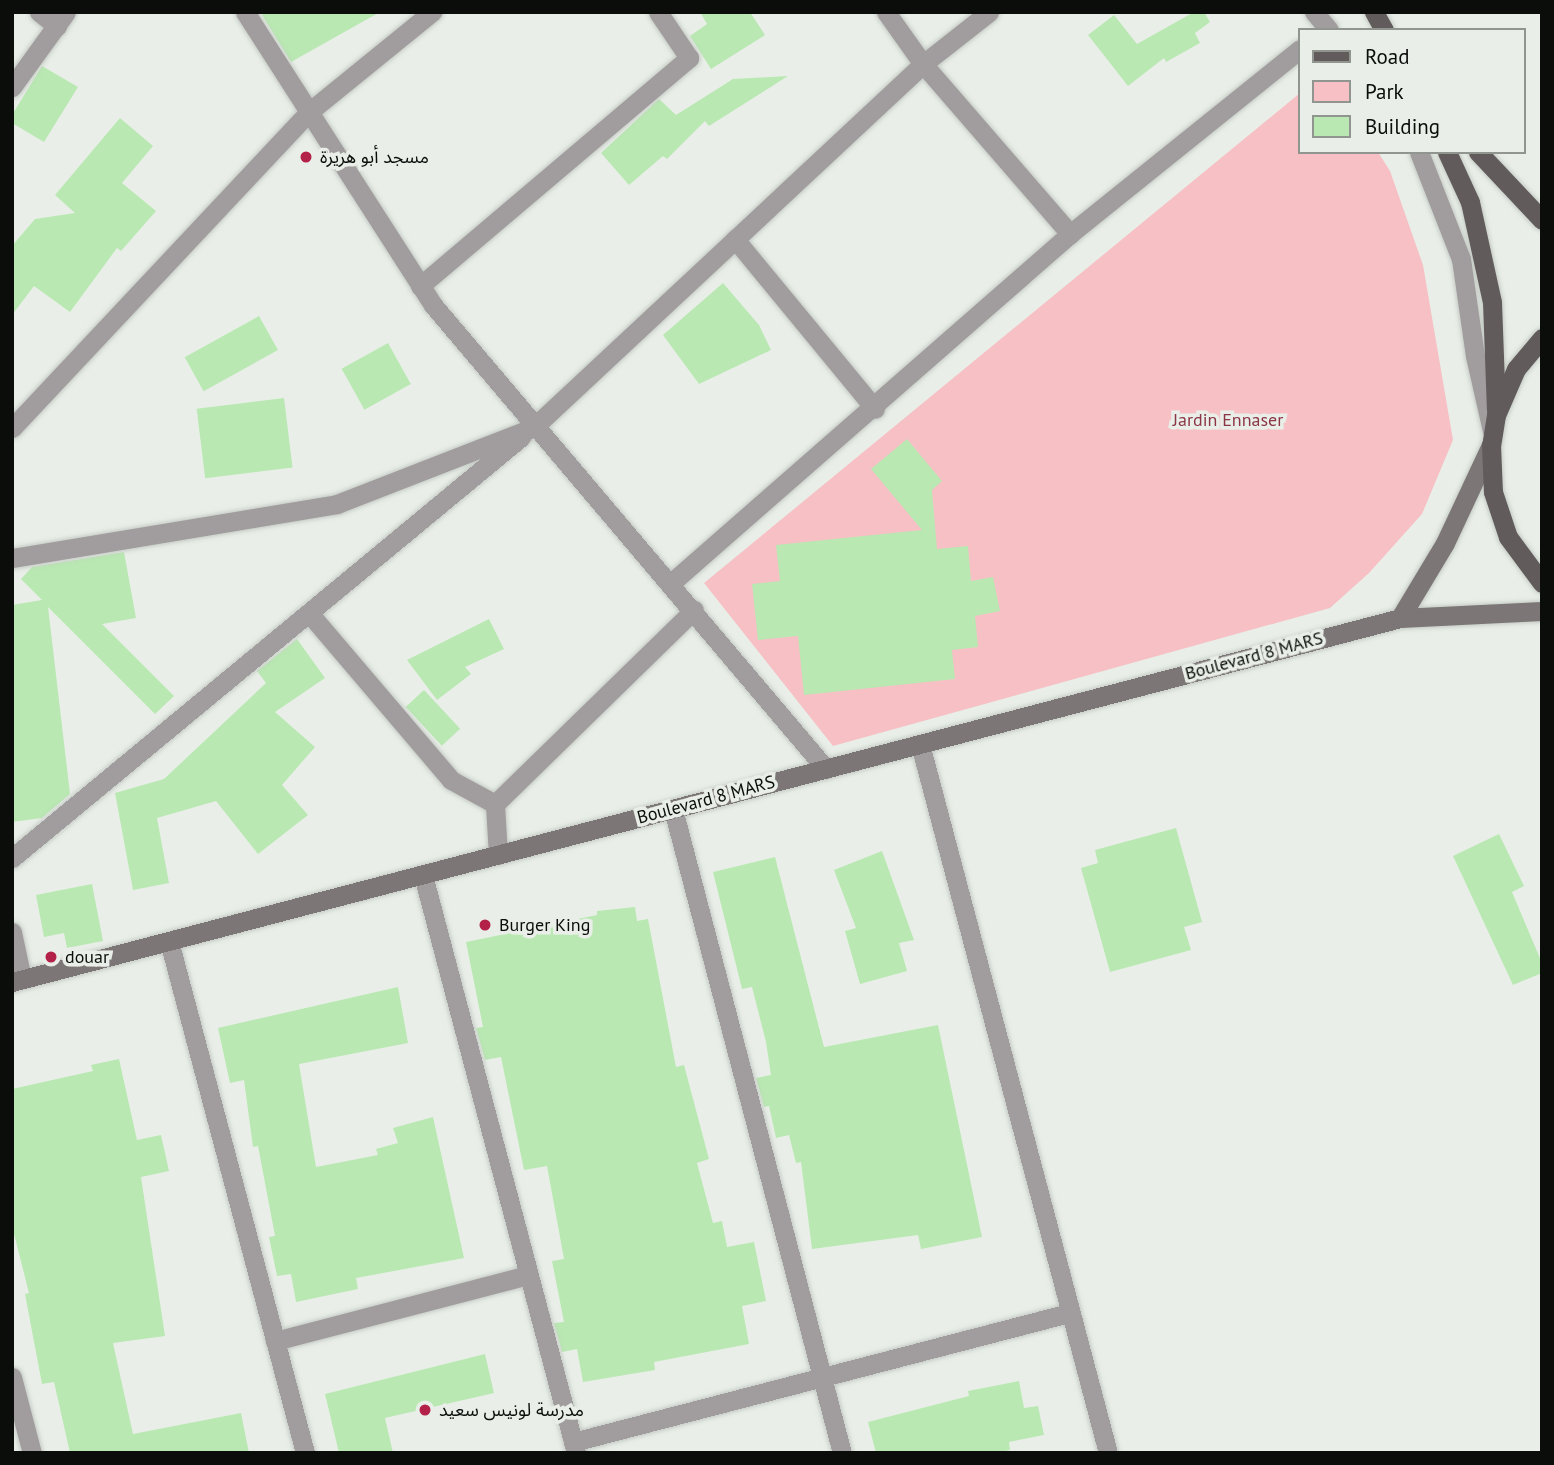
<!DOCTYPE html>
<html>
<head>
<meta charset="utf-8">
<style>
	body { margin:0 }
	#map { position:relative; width:1554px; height:1465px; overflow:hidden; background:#e9efe8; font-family:"PT Sans","Noto Sans Arabic",sans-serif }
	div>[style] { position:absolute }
	.green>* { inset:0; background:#f6c0c5 }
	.building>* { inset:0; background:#b9e8b2; transform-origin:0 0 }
	.roads { filter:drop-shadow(0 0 2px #c5cbc5) drop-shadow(0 0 2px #c5cbc5) }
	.minor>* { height:19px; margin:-9.5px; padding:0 9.5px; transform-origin:9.5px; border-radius:9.5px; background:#a19c9d }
	.secondary>* { height:19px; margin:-9.5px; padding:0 9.5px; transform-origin:9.5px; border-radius:9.5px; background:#7c7677 }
	.primary>* { height:19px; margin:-9.5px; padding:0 9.5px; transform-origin:9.5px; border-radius:9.5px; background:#625b5c }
	.dots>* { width:19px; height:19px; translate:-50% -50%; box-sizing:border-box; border:4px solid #e9efe8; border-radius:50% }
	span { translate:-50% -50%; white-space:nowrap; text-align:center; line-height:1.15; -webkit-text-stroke:7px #e9efe8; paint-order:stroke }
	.poi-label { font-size:18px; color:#0b0d0b }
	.left { translate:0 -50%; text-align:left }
	.park-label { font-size:18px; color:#8c3546 }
	.street-label { font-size:18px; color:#0b0d0b }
	.frame { position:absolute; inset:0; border:14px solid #0b0d0b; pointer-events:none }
	.legend { position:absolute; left:1298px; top:28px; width:228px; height:126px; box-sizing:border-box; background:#e9efe8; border:2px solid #909590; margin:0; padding:9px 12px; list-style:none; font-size:21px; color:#0b0d0b }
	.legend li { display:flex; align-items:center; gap:14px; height:35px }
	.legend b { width:35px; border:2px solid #909590 }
</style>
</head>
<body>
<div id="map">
	<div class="green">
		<i style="clip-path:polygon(1300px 93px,1300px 152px,1378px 152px,1390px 171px,1423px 265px,1453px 440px,1422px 514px,1369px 573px,1330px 608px,833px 746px,704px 583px)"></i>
	</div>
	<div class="building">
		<i style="clip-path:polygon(267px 12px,380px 12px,291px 62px,262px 15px)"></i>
		<i style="clip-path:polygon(700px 12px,750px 12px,765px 35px,711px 69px,690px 36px,707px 24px)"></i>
		<i style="clip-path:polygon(1194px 12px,1204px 12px,1210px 22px,1195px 33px,1200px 43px,1166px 62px,1164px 58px,1128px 86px,1088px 35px,1114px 15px,1137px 44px)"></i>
		<i style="clip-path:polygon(42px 66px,78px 87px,44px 142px,12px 123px,12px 115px)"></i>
		<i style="clip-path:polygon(788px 76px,709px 126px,705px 121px,667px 159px,663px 156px,629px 185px,601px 153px,659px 99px,676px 115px,733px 79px)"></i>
		<i style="clip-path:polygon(120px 118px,153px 146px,122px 183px,156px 211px,121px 251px,117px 248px,70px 312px,34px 286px,12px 315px,12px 246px,35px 219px,75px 213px,55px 195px)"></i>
		<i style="clip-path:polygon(723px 283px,759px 325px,771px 350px,699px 384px,663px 335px)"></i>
		<i style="left:259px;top:316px;width:39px;height:85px;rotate:61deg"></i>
		<i style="left:388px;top:343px;width:47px;height:53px;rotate:61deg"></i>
		<i style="left:284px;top:398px;width:70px;height:88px;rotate:83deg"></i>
		<i style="clip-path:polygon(907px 439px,942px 481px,932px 490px,937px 549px,968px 546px,971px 581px,993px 577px,1000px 611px,975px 616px,978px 647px,952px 650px,955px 679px,804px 695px,798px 636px,758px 640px,752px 584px,780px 581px,776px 545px,922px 530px,871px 469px)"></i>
		<i style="clip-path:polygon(124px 552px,136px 618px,102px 624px,174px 696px,155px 714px,48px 607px,70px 794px,42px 818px,12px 822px,12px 605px,42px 600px,21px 579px,32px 567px)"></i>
		<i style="clip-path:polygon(489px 619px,504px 649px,465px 667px,471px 674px,437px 700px,407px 660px)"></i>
		<i style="clip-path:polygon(297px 639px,325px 678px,275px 712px,315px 747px,282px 785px,308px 815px,258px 854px,216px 801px,157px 818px,169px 883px,133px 890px,115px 793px,164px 779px,266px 683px,257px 671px)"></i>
		<i style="left:424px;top:690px;width:53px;height:25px;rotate:47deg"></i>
		<i style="clip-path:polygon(1176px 828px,1202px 922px,1184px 927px,1191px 950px,1110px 972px,1081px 868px,1098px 863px,1095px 850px)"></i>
		<i style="clip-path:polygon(1499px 834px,1524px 886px,1512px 892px,1542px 963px,1542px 973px,1513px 985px,1453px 856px)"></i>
		<i style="clip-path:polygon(882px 851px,914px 940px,899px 943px,907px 971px,860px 984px,845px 931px,856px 928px,834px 870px)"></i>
		<i style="clip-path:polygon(775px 857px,824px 1047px,938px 1025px,982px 1237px,921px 1249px,918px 1235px,812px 1249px,801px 1162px,796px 1163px,789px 1135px,776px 1138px,769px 1106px,764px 1107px,756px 1078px,771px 1075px,766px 1042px,752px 987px,742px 989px,713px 872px)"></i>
		<i style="clip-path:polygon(92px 884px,103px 941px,67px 948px,64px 933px,44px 937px,36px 895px)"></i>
		<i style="clip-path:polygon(635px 907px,637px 921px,648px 919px,676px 1067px,684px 1065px,709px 1159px,697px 1163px,713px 1223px,722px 1221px,727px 1247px,754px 1242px,766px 1301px,742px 1306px,749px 1344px,654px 1362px,655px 1370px,583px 1382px,577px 1349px,562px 1352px,554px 1323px,564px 1322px,552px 1261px,564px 1259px,547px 1166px,524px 1170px,501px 1057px,485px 1060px,476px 1028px,483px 1027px,466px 942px,597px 915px,597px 911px)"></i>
		<i style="clip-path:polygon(398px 987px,408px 1043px,299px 1064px,316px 1167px,378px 1155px,376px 1149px,398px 1143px,393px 1128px,433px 1117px,464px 1258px,356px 1278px,358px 1289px,296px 1302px,291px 1274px,277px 1276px,269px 1237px,275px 1236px,258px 1146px,253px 1147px,244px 1080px,230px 1083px,218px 1028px)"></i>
		<i style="clip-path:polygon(119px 1059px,137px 1140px,161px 1135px,169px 1171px,141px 1177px,165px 1336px,113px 1343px,133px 1434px,241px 1413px,249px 1453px,70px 1453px,54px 1382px,42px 1384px,25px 1294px,29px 1293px,12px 1226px,12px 1089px,93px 1071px,91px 1065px)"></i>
		<i style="clip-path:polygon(485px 1354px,494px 1393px,385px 1418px,393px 1453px,339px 1453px,325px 1394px)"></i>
		<i style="clip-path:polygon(1019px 1381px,1024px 1408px,1038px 1406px,1044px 1435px,1009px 1442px,1010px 1450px,995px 1453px,876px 1453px,868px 1422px,969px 1396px,968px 1391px)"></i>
	</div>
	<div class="roads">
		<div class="minor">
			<i style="left:39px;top:12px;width:23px;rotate:38deg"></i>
			<i style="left:245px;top:12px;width:348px;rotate:57.3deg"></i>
			<i style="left:433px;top:305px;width:608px;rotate:49.74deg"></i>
			<i style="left:886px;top:12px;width:64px;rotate:54.6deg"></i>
			<i style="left:923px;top:64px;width:225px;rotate:49.1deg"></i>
			<i style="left:1314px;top:12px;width:23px;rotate:50deg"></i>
			<i style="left:12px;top:87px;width:92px;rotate:-54.2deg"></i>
			<i style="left:1419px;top:152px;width:115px;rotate:68.6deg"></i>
			<i style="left:1461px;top:259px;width:98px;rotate:81.8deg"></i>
			<i style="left:1475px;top:356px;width:77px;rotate:77.2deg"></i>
			<i style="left:735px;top:239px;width:220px;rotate:50.5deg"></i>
			<i style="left:420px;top:286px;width:353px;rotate:-40.3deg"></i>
			<i style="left:689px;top:58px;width:55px;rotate:-124deg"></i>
			<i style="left:12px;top:428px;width:434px;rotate:-46.8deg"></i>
			<i style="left:309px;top:112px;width:159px;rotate:-39.1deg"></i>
			<i style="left:12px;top:558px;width:329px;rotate:-9.4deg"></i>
			<i style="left:337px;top:504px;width:212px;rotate:-21.3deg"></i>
			<i style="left:534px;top:427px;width:532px;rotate:-43.02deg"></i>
			<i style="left:923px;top:64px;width:84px;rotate:-38.2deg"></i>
			<i style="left:671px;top:583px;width:530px;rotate:-41.18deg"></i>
			<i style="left:1070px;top:234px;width:295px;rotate:-38.8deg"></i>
			<i style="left:309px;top:613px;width:219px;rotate:49.6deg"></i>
			<i style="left:451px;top:780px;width:50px;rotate:28.6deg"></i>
			<i style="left:920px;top:744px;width:734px;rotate:75.15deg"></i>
			<i style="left:673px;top:809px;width:666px;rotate:75.3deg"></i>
			<i style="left:498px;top:855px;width:51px;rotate:-93.4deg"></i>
			<i style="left:495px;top:804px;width:278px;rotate:-44.3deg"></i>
			<i style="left:12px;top:858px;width:661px;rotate:-39.59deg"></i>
			<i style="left:423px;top:875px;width:598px;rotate:75.17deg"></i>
			<i style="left:12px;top:932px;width:48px;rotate:78deg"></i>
			<i style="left:169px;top:941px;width:530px;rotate:75.12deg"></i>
			<i style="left:275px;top:1341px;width:261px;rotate:-14.6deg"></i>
			<i style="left:12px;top:1377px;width:79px;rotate:75.3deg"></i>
			<i style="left:573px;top:1442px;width:513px;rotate:-14.58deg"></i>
		</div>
		<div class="secondary">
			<i style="left:1400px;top:618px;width:87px;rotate:-59deg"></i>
			<i style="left:1445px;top:543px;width:108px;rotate:-64.9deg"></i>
			<i style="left:12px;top:982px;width:1435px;rotate:-14.69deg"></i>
			<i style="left:1400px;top:618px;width:142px;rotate:-2.8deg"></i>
		</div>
		<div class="primary">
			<i style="left:1374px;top:12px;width:21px;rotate:61deg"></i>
			<i style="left:1447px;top:152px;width:55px;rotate:65.3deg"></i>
			<i style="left:1470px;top:202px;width:102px;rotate:77.6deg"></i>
			<i style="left:1492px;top:302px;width:108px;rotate:87.9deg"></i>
			<i style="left:1478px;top:152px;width:93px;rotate:46.7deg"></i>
			<i style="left:1542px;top:338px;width:40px;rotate:130deg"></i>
			<i style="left:1516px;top:369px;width:50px;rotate:113.5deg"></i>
			<i style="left:1496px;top:415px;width:30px;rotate:99deg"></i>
			<i style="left:1491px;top:445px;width:47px;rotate:87.6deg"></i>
			<i style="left:1493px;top:492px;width:47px;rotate:71.6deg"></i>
			<i style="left:1508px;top:537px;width:57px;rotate:53.5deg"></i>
		</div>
	</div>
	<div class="dots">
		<i style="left:306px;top:157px;background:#b32149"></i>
		<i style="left:485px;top:925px;background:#b32149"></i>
		<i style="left:51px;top:957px;background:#b32149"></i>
		<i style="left:425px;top:1410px;background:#b32149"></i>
	</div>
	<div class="poi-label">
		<span class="left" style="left:320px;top:157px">مسجد أبو هريرة</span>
		<span class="left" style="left:499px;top:925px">Burger King</span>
		<span class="left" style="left:65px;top:957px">douar</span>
		<span class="left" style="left:439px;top:1410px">مدرسة لونيس سعيد</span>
	</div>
	<div class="park-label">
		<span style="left:1228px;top:420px">Jardin Ennaser</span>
	</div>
	<div class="street-label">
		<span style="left:1254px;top:656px;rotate:-15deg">Boulevard 8 MARS</span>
		<span style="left:706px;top:800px;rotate:-15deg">Boulevard 8 MARS</span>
	</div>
	<div class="frame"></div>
	<ul class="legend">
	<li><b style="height:9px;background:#625b5c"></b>Road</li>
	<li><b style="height:19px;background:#f6c0c5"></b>Park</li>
	<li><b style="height:19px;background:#b9e8b2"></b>Building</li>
	</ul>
</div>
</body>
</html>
